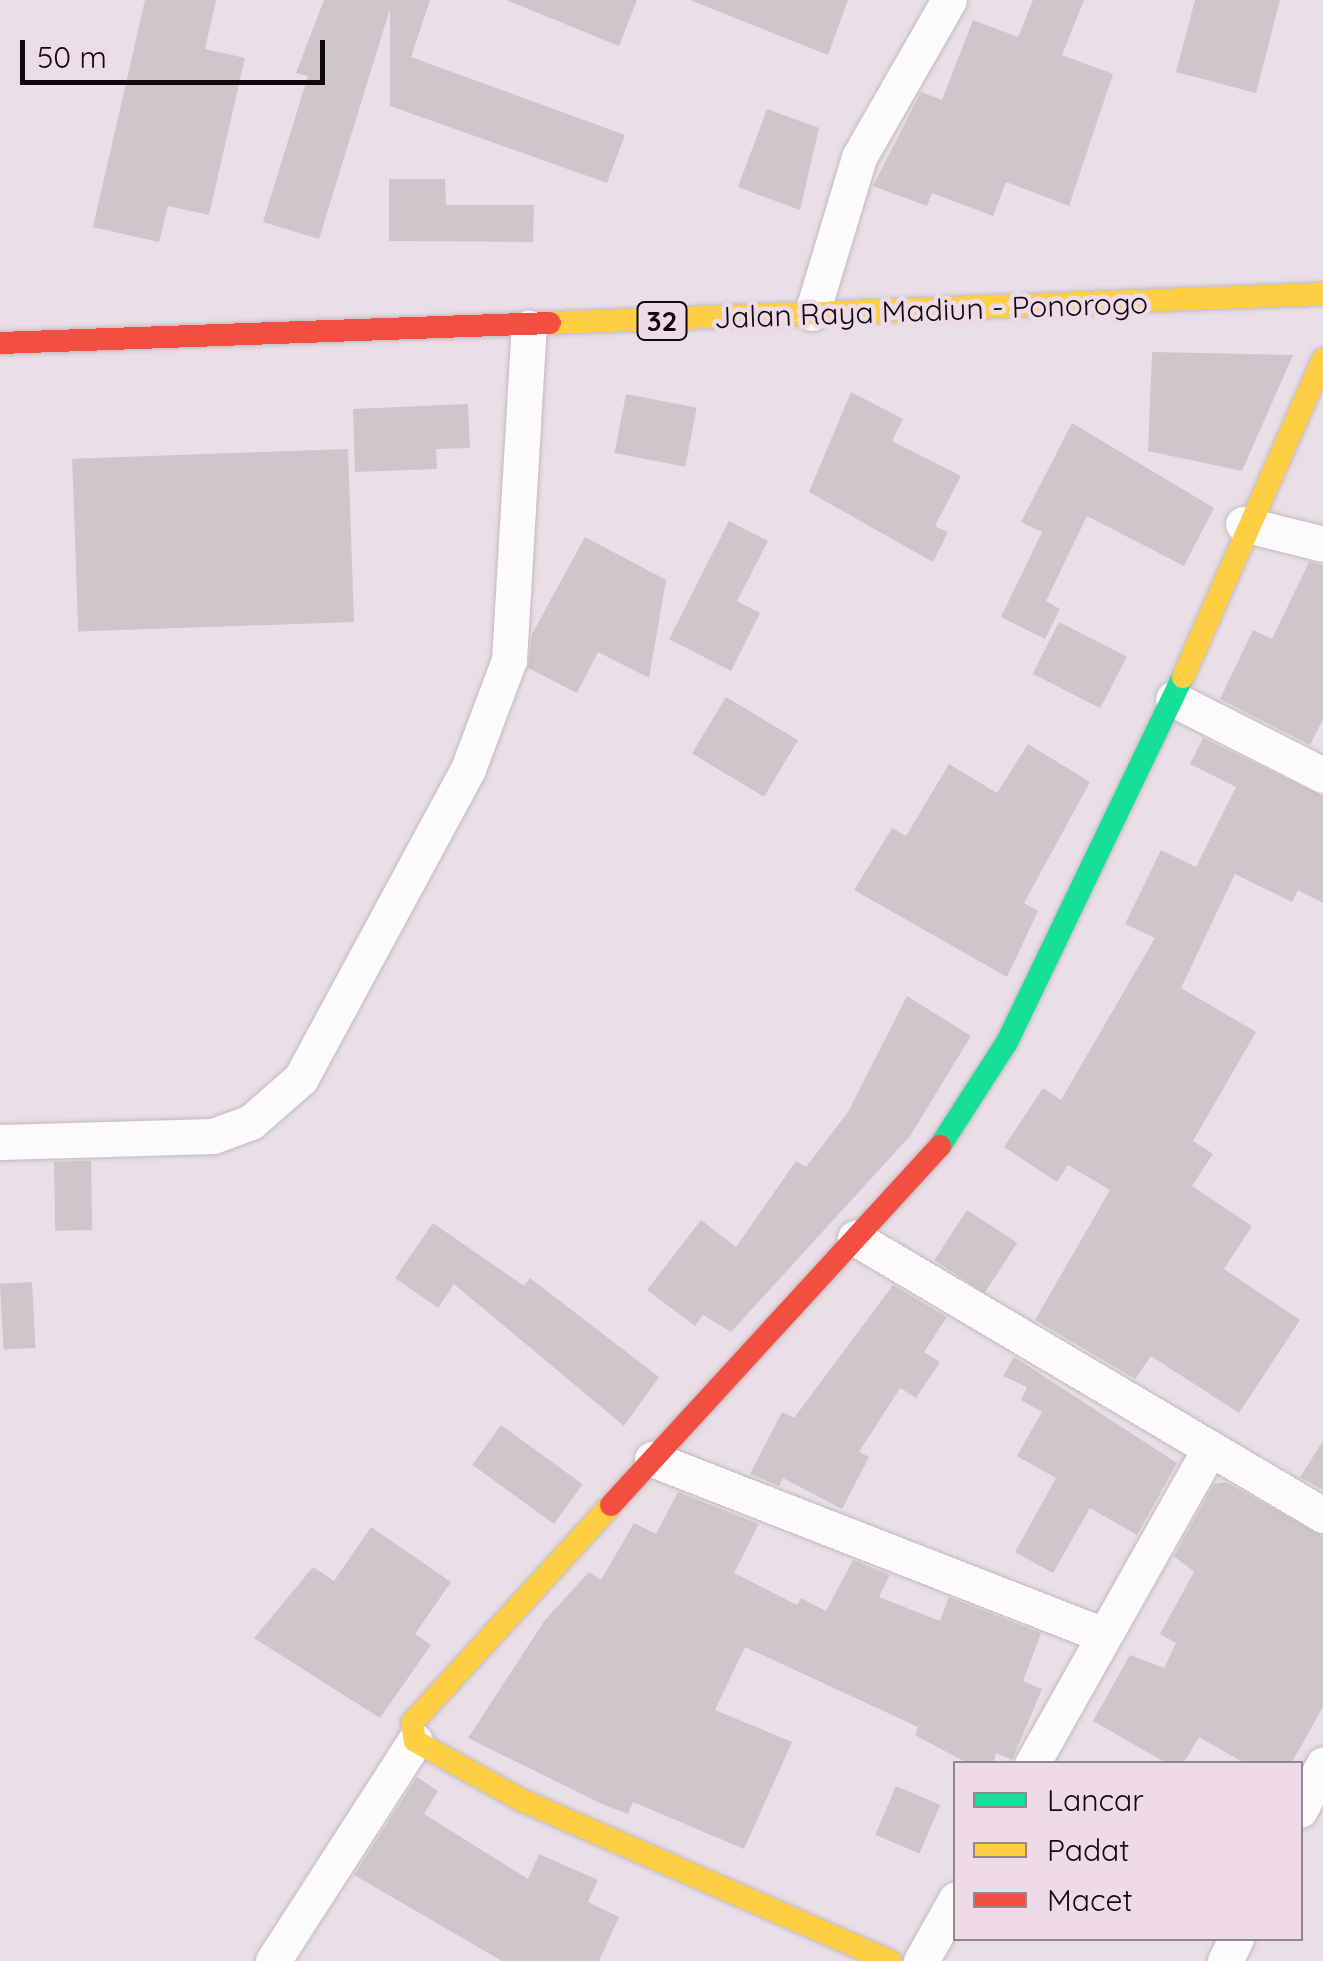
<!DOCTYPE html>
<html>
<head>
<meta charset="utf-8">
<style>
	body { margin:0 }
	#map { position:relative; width:1323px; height:1961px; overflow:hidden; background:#eadfe6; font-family:Quicksand,sans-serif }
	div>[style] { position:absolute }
	.building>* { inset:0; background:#cec6cb; transform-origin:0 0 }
	.roads { filter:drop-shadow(0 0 2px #c2babf) drop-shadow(0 0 2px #c2babf) }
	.street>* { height:35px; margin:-17.5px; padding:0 17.5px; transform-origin:17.5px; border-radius:17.5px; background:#fcfafb }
	.fast>* { height:22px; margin:-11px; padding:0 11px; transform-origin:11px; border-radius:11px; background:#16e098 }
	.slow>* { height:22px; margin:-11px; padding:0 11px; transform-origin:11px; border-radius:11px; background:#ffcf43 }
	.jam>* { height:22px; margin:-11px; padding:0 11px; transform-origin:11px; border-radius:11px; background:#f24e42 }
	span { translate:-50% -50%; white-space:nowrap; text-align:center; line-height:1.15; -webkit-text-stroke:9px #eedbe7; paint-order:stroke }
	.shield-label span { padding:2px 8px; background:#eedbe7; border:2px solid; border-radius:8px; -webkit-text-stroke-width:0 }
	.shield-label { font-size:28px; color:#100a0e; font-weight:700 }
	.street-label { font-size:30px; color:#100a0e }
	.legend { position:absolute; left:953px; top:1761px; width:350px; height:180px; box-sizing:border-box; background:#eedbe7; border:2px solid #958790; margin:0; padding:12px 18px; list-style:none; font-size:30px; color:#100a0e }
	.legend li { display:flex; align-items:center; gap:20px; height:50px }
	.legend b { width:50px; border:2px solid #958790 }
	.scale { position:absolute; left:20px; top:40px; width:305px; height:45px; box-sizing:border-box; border:5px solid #100a0e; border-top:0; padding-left:12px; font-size:30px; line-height:35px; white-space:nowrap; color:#100a0e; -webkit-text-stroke:8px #eedbe7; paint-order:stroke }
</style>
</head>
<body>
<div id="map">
	<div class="building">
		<i style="clip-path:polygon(145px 0,216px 0,205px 49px,245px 58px,209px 215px,168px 206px,159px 242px,93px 227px)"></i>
		<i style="clip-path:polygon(324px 0,430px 0,411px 57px,625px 135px,607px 183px,390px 106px,390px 9px,319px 239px,263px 222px,308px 76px,296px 73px)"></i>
		<i style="clip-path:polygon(506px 0,637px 0,619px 46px)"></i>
		<i style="clip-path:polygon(690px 0,848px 0,828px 55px)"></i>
		<i style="clip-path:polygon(1033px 0,1084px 0,1062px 55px,1113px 74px,1069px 206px,1006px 182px,993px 216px,932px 193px,927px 206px,873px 186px,921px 92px,942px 100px,973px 20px,1018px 37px)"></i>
		<i style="clip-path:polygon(1195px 0,1280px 0,1256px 93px,1176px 72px)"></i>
		<i style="clip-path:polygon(767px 109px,819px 128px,800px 210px,738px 187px)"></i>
		<i style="clip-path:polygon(389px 179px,445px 179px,446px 205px,534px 205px,533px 242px,389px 241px)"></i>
		<i style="clip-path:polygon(1152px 352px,1293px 355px,1242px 471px,1148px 451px)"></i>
		<i style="clip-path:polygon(851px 392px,903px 419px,892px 441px,961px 476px,935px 526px,948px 532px,933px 562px,809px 492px)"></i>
		<i style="left:626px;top:394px;width:72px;height:60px;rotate:11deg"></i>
		<i style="clip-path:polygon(468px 404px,470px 448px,436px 449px,437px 469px,355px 472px,353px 409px)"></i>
		<i style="clip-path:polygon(1072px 423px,1214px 508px,1184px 566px,1087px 516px,1046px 601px,1060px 609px,1045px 639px,1001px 617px,1042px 532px,1021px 522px)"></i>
		<i style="left:348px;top:449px;width:173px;height:276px;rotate:88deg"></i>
		<i style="clip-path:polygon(729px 521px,768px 541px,737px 601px,760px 613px,731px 671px,669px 639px)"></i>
		<i style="clip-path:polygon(585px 537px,666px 580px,649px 678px,598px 652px,577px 693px,528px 668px,532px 634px)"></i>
		<i style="clip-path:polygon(1309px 562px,1323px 565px,1323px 719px,1310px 745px,1220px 699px,1253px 630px,1272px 639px)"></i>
		<i style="left:1059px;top:622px;width:76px;height:58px;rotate:27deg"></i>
		<i style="left:726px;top:697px;width:84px;height:66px;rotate:31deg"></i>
		<i style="clip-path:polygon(1203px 738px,1323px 796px,1323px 903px,1298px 890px,1292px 902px,1235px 874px,1181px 988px,1256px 1032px,1193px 1141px,1213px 1154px,1192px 1186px,1252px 1226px,1224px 1269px,1300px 1320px,1239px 1413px,1151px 1356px,1135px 1379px,1035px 1320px,1110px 1190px,1068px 1165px,1057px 1182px,1004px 1147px,1043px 1088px,1061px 1100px,1155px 938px,1125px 924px,1161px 850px,1196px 867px,1236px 787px,1190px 764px)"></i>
		<i style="clip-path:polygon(1028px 744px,1090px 782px,1024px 903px,1038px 911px,1007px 977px,854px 890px,892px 828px,906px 836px,949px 764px,997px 793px)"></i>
		<i style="clip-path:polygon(907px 996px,971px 1036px,910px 1136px,731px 1332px,703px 1315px,695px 1326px,647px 1290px,701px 1220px,736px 1247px,796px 1161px,806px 1167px,848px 1112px)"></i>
		<i style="left:91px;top:1161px;width:69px;height:37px;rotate:89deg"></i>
		<i style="left:967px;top:1210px;width:60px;height:60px;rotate:33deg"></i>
		<i style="clip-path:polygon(433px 1223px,524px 1286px,530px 1278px,659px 1377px,624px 1426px,454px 1284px,438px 1308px,395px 1278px)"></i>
		<i style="left:32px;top:1282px;width:66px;height:32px;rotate:87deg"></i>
		<i style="clip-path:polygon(893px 1285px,947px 1317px,924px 1352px,940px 1362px,916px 1398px,900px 1388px,859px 1452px,869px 1457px,842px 1509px,783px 1478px,779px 1486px,750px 1474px,782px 1412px,794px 1418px)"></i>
		<i style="clip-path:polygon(1014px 1357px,1177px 1463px,1137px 1535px,1090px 1508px,1053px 1573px,1015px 1552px,1056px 1478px,1017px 1456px,1042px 1412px,1021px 1400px,1027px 1387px,1003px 1376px)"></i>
		<i style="left:501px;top:1425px;width:101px;height:49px;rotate:36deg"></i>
		<i style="clip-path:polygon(1323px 1441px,1323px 1490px,1300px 1477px)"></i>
		<i style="clip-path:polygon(1226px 1482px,1323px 1536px,1323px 1707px,1291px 1764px,1246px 1764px,1199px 1737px,1183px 1764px,1168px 1764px,1093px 1721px,1130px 1655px,1164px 1668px,1176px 1643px,1160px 1634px,1194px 1572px,1174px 1556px,1214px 1484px)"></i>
		<i style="clip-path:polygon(678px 1492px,759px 1524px,734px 1573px,797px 1605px,801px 1598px,826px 1611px,853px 1560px,890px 1575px,879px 1597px,940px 1621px,949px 1597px,1041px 1633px,1023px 1681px,1042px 1689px,1012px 1760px,996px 1753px,993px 1764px,969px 1764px,915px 1735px,918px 1727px,745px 1647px,715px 1710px,792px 1742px,744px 1849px,633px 1802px,628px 1814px,602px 1804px,468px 1738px,545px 1620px,589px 1572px,601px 1580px,634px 1523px,656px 1534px)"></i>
		<i style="clip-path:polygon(371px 1527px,451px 1582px,415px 1634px,431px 1645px,380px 1718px,254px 1638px,313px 1567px,334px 1581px)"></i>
		<i style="clip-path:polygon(417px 1777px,438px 1791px,424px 1814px,528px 1879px,539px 1854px,598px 1880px,588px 1902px,619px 1917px,599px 1961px,502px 1961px,354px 1875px)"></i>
		<i style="left:896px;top:1786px;width:48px;height:53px;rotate:23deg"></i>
	</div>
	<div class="roads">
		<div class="street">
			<i style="left:812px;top:313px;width:163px;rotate:-73.2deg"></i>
			<i style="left:859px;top:157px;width:181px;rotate:-60.2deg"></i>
			<i style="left:1243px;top:524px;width:82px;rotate:14deg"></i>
			<i style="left:1173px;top:699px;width:168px;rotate:26.9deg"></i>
			<i style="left:0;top:1142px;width:213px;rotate:-1.6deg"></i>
			<i style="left:213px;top:1136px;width:40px;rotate:-20.2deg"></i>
			<i style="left:251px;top:1122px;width:67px;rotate:-41.3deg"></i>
			<i style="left:301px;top:1078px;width:351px;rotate:-61.6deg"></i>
			<i style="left:468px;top:769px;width:116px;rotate:-69.4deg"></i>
			<i style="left:509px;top:660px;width:333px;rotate:-86.6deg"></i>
			<i style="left:855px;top:1238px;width:544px;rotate:30.62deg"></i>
			<i style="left:652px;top:1459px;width:485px;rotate:21.3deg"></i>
			<i style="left:1032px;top:1764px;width:360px;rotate:-60.6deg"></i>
			<i style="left:1300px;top:1810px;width:51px;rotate:-62.9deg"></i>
			<i style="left:273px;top:1961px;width:262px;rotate:-57.2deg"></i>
			<i style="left:921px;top:1961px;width:71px;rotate:-60.6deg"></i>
			<i style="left:1225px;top:1961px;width:25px;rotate:-64deg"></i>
		</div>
		<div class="fast">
			<i style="left:940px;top:1146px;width:124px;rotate:-57.2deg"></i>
			<i style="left:1007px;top:1042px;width:405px;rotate:-64.3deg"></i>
		</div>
		<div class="slow">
			<i style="left:550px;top:323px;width:774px;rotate:-2.15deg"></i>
			<i style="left:1183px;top:677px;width:347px;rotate:-66.2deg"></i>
			<i style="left:611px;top:1505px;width:295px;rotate:132.4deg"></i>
			<i style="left:412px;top:1723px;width:18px;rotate:81deg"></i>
			<i style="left:415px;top:1741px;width:119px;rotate:29.1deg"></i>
			<i style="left:519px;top:1799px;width:405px;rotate:23.6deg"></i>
		</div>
		<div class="jam">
			<i style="left:0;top:343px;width:550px;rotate:-2.08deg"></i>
			<i style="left:611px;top:1505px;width:487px;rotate:-47.5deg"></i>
		</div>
	</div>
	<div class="shield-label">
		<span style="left:662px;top:321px">32</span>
	</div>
	<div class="street-label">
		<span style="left:931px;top:310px;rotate:-2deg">Jalan Raya Madiun - Ponorogo</span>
	</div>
	<ul class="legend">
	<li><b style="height:12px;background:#16e098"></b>Lancar</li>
	<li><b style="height:12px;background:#ffcf43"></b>Padat</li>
	<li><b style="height:12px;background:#f24e42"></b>Macet</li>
	</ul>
	<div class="scale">50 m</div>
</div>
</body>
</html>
